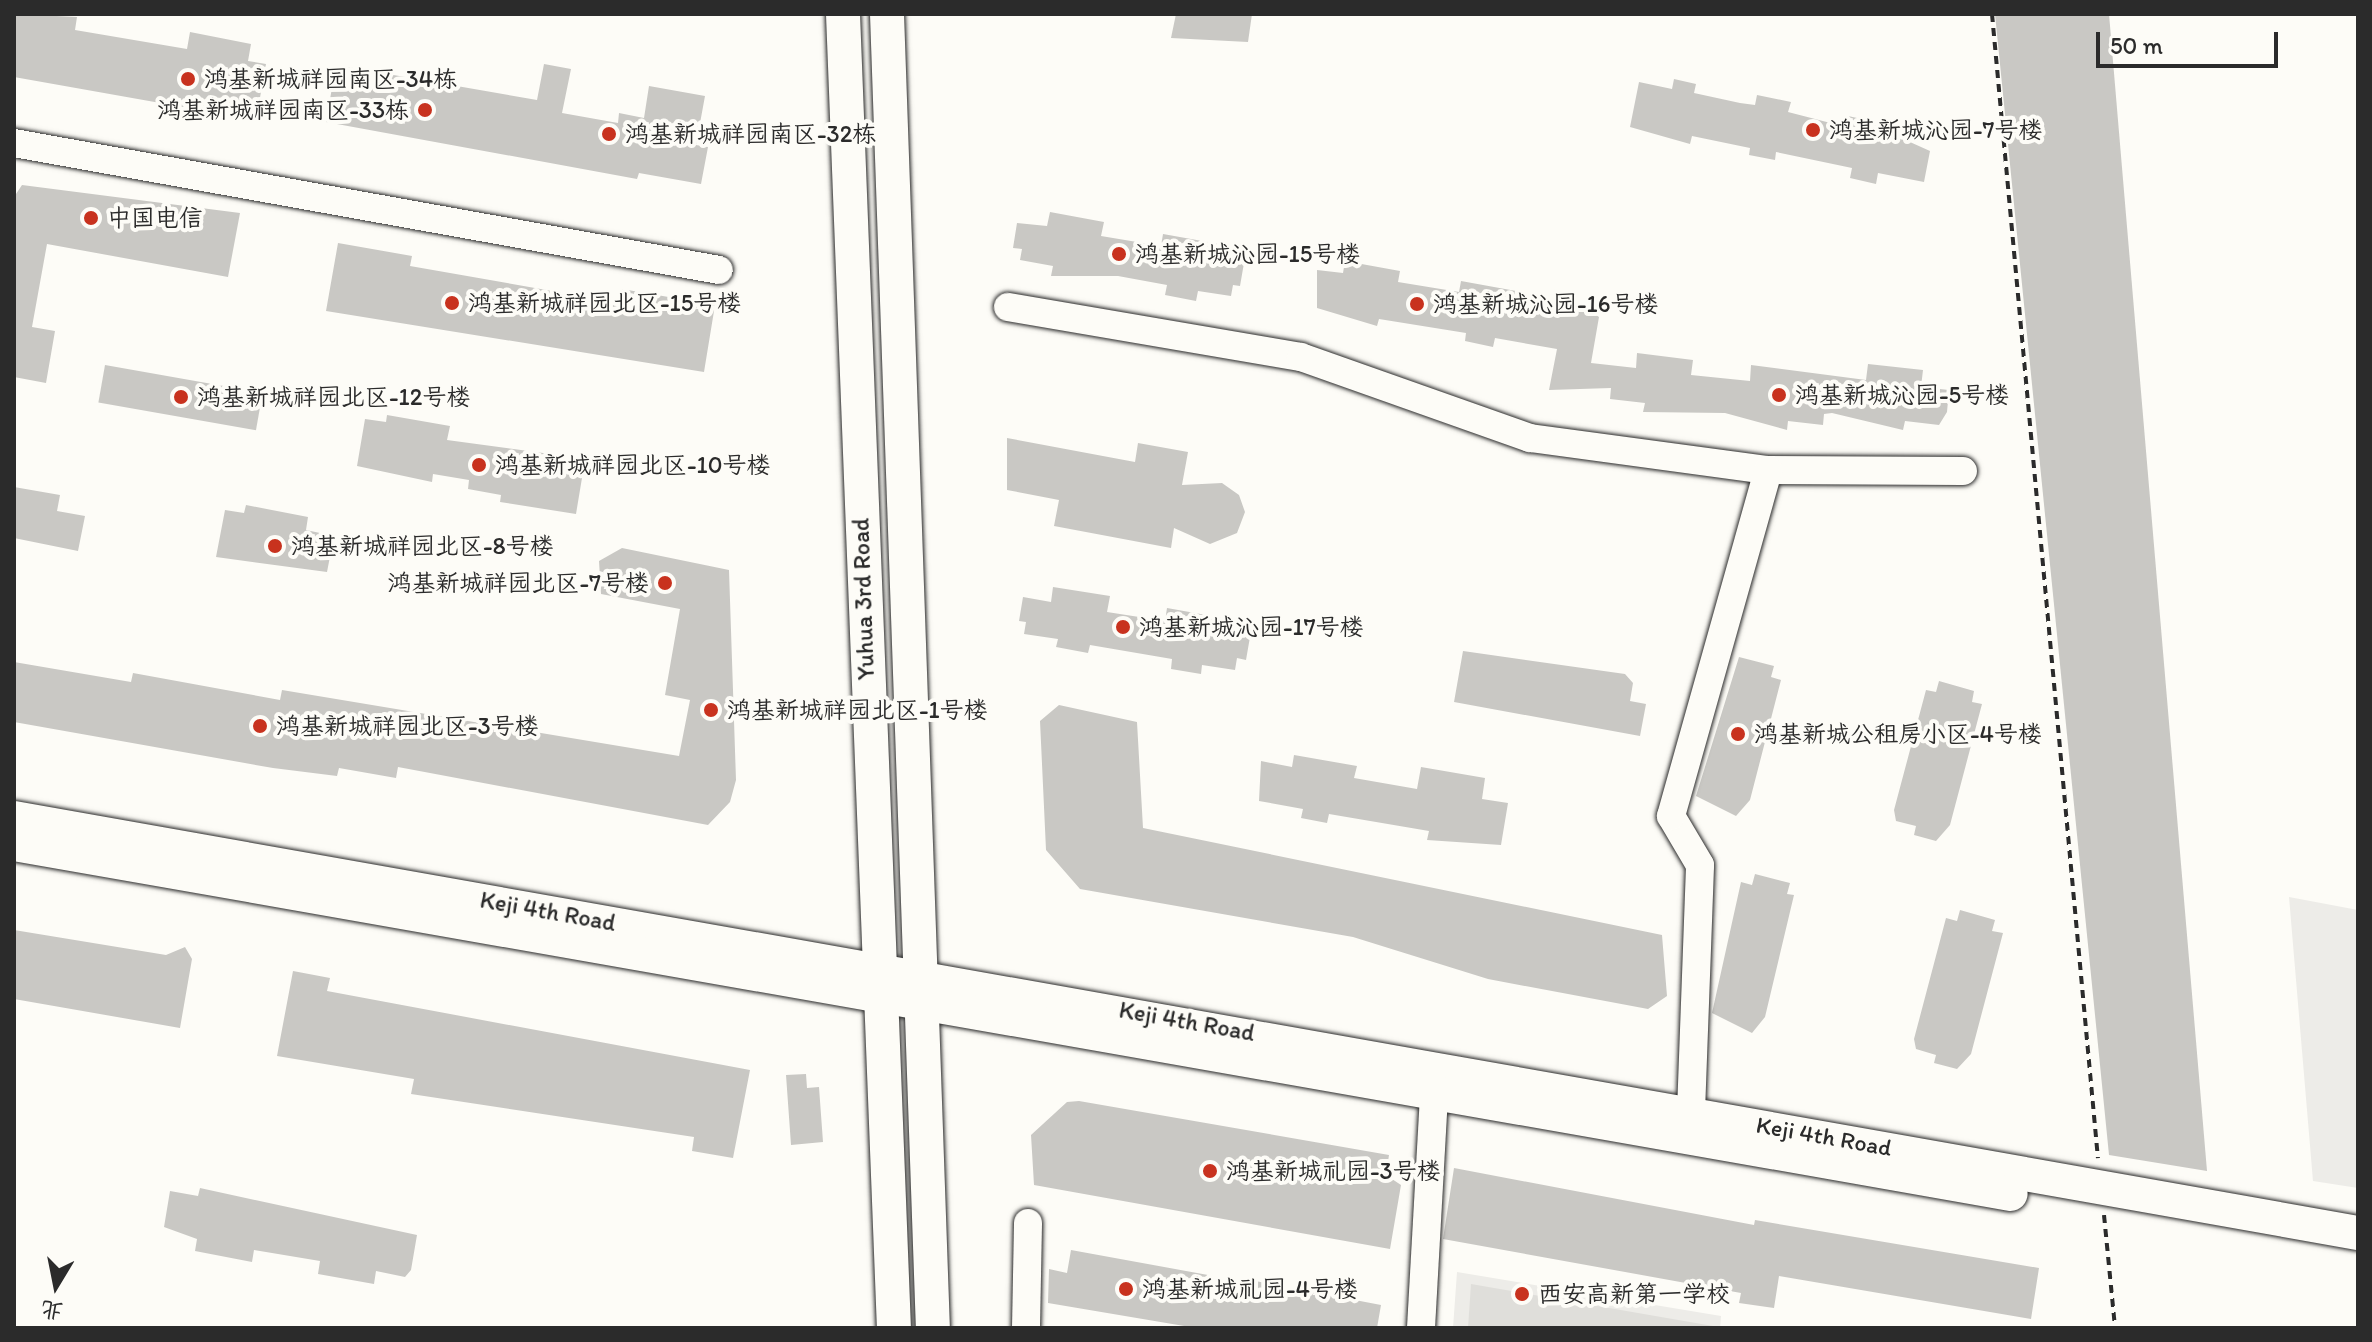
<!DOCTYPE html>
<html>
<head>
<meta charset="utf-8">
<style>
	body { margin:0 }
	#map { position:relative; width:2372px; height:1342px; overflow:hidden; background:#fdfcf7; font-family:Itim,"LXGW WenKai TC",sans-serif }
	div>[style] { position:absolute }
	.built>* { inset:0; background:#edece8 }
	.green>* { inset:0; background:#dfdeda }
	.building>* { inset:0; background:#c9c8c4; transform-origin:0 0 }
	.path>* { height:4px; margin-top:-2px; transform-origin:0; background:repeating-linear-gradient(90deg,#2b2b2b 0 8px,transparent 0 14px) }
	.roads { filter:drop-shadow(0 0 2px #2b2b2b) drop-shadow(0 0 2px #2b2b2b) }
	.minor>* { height:28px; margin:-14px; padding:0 14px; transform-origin:14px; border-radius:14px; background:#fdfcf7 }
	.tertiary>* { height:34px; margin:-17px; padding:0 17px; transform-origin:17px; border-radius:17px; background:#fdfcf7 }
	.dots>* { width:22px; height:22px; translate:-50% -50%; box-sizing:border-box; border:4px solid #fdfcf7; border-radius:50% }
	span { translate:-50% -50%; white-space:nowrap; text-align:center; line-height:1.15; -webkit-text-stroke:8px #fdfcf7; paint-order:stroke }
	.poi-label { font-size:24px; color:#2b2b2b }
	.left { translate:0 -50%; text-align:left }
	.right { translate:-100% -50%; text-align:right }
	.street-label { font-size:24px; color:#2b2b2b }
	.frame { position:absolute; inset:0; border:16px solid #2b2b2b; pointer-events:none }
	.north { position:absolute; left:16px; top:1246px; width:80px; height:80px; -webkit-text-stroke:6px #fdfcf7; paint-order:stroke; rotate:190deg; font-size:22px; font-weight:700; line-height:32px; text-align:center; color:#2b2b2b }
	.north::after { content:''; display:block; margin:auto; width:28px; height:36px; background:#2b2b2b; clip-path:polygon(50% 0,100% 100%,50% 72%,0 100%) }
	.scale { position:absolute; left:2096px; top:32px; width:182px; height:36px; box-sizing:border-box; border:4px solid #2b2b2b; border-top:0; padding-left:10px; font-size:24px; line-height:28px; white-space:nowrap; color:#2b2b2b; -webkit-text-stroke:6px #fdfcf7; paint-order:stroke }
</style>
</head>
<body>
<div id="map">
	<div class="built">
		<i style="clip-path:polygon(2289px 897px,2358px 910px,2358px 1188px,2313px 1181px)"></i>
		<i style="clip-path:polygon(1457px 1272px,1721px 1316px,1720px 1328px,1453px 1328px)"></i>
	</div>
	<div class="green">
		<i style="clip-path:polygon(1471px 1284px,1713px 1326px,1712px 1328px,1468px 1328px)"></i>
	</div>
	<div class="building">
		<i style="clip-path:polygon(16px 14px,77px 17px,75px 30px,187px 49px,190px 32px,251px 44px,248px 61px,266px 64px,256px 120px,14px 77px)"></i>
		<i style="clip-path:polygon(1176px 14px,1252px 14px,1248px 42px,1171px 38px)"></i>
		<i style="clip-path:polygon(1995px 14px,2109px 14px,2207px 1171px,2109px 1155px)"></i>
		<i style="clip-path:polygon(544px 64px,571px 69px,562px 113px,618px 123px,619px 113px,644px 118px,649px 86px,705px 96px,696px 145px,708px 147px,701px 184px,639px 173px,637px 179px,326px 122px,336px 65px,537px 100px)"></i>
		<i style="clip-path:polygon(1674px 79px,1696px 84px,1694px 93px,1740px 103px,1755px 105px,1757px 95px,1791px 102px,1788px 112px,1846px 127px,1848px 116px,1903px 128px,1901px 138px,1930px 151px,1924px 182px,1878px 173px,1876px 184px,1850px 178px,1852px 168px,1776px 152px,1775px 160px,1749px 155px,1750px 148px,1692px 136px,1690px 144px,1630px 127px,1639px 82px,1672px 89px)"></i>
		<i style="clip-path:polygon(22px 185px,240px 213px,228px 277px,47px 244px,32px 327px,55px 331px,46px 383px,14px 377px,14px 197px)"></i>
		<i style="clip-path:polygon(1050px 212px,1104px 222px,1101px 236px,1161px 246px,1163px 234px,1219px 244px,1216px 257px,1244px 263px,1240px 286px,1233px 285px,1231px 296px,1198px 291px,1196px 301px,1165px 295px,1167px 285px,1118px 276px,1051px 276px,1053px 266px,1020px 260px,1022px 249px,1013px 248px,1017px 223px,1047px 226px)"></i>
		<i style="clip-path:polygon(338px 243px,412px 256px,410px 266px,620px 303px,622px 289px,715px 305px,704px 372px,326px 311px)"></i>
		<i style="clip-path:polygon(1345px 261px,1400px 271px,1398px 282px,1459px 292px,1461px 281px,1516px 291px,1513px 303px,1589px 310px,1599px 317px,1591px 363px,1636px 368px,1637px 353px,1693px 360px,1691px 375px,1750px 381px,1751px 365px,1866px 380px,1868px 364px,1923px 370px,1921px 387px,1949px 390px,1947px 412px,1939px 425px,1905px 421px,1903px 430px,1832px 413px,1824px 414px,1823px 425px,1788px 421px,1787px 430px,1725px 413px,1643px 412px,1645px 403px,1610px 399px,1611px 388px,1549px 390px,1557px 349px,1495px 338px,1493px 347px,1465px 341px,1466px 333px,1379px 319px,1377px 326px,1317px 308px,1317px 270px,1343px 273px)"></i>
		<i style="left:105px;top:365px;width:160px;height:38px;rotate:10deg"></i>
		<i style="clip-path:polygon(387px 415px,450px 426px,447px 440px,565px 456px,563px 463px,584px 466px,576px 514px,500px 502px,501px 495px,468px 489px,469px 480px,433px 474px,432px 482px,357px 466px,365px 419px,386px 422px)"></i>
		<i style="clip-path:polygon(1007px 438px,1135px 462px,1138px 443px,1188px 452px,1182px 485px,1222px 483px,1239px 495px,1245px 512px,1237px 533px,1210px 544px,1174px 528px,1171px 548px,1054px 526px,1059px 500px,1007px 490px)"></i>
		<i style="clip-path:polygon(14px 487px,60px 495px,57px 511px,85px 516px,78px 551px,14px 538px)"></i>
		<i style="clip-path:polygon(246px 505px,308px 517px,306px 530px,334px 536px,327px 572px,216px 557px,225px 510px,244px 513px)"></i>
		<i style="clip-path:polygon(622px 548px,729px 570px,736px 780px,730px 802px,708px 825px,398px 767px,396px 778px,339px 768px,337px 776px,273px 768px,14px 722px,14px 662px,131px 682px,133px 673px,280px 700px,282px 690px,679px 756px,690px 700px,665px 695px,680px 609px,601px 594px,599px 561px)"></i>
		<i style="clip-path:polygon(1053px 587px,1110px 596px,1107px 612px,1165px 621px,1167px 608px,1223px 618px,1220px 632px,1250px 637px,1246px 660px,1237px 658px,1235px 670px,1202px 665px,1201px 674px,1171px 669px,1172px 659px,1090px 645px,1088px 653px,1056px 647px,1058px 639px,1024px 634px,1026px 622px,1019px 621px,1023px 597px,1051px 602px)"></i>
		<i style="clip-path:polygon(1463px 651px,1625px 674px,1633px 683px,1630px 701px,1646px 704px,1640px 736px,1454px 702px)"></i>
		<i style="clip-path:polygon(1739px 657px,1774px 666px,1771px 677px,1781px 680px,1750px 800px,1736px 816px,1696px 796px)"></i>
		<i style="clip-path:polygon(1939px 681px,1974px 691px,1972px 702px,1982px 704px,1950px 825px,1936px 841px,1914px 835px,1916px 826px,1896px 821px,1894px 810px,1926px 690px,1936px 692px)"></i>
		<i style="clip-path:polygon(1059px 705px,1137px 722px,1143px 828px,1662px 935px,1667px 996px,1648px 1009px,1488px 979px,1353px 937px,1080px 889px,1046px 850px,1040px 721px)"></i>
		<i style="clip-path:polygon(1294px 755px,1357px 766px,1354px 778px,1417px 789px,1421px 767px,1485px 778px,1482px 799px,1508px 803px,1501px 845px,1427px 840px,1429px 831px,1329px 814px,1327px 823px,1301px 818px,1303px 809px,1259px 801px,1261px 761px,1292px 767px)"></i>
		<i style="clip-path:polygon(1755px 874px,1790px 883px,1787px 894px,1794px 895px,1765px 1017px,1752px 1033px,1712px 1013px,1741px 882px,1752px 885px)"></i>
		<i style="clip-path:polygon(1960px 910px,1995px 920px,1992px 931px,2003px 933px,1971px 1054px,1957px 1069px,1934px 1063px,1936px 1055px,1916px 1049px,1914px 1039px,1946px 918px,1957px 921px)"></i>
		<i style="clip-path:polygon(14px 930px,166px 955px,185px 947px,192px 959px,180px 1028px,14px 999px)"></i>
		<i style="clip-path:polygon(293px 971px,330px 978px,327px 991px,750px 1070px,733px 1158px,692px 1151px,694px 1137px,411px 1094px,414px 1079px,277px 1056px)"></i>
		<i style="clip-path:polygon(806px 1074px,807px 1088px,819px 1087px,823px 1142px,791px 1145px,786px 1075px)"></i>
		<i style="clip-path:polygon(1079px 1101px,1389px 1155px,1386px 1175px,1401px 1185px,1390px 1249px,1034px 1185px,1031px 1135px,1067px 1102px)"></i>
		<i style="clip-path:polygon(1454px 1168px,1754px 1225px,1755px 1220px,2039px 1268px,2031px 1319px,1779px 1276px,1774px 1308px,1739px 1303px,1741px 1293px,1443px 1239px)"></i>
		<i style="clip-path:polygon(200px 1188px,417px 1235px,411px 1270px,405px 1277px,376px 1271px,374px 1284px,318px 1274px,320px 1261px,254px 1250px,252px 1262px,195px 1251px,197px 1239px,164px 1227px,170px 1191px,198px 1196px)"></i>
		<i style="clip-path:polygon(1071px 1250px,1208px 1275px,1204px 1297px,1240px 1303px,1245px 1279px,1381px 1305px,1377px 1328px,1196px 1328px,1048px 1303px,1049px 1269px,1067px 1273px)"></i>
	</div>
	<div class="path">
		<i style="left:1992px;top:14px;width:1149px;rotate:84.71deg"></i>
		<i style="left:2104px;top:1215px;width:114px;rotate:84.4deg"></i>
	</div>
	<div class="roads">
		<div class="minor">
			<i style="left:14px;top:143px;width:716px;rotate:10.21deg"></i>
			<i style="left:1008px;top:307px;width:297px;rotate:9.7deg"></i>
			<i style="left:1301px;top:357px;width:243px;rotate:19.5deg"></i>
			<i style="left:1530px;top:438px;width:240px;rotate:7.7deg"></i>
			<i style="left:1768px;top:470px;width:195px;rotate:0.3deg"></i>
			<i style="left:1691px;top:1112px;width:247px;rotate:-87.9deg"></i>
			<i style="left:1700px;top:865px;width:57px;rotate:-120.6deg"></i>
			<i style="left:1671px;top:816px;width:359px;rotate:-74.3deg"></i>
			<i style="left:1026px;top:1328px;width:105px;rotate:-88.9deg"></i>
			<i style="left:1421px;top:1328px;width:236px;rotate:-86.8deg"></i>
		</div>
		<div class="tertiary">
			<i style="left:843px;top:14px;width:1315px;rotate:87.78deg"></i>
			<i style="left:887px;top:14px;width:1315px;rotate:88deg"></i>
			<i style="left:14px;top:818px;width:2380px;rotate:10.04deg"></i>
			<i style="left:14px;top:844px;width:2027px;rotate:9.94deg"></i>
		</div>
	</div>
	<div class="dots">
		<i style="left:188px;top:79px;background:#c8321e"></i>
		<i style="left:425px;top:110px;background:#c8321e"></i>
		<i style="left:1813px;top:130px;background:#c8321e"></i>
		<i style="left:609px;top:134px;background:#c8321e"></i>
		<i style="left:91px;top:218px;background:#c8321e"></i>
		<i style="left:1119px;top:254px;background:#c8321e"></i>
		<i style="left:452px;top:303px;background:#c8321e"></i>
		<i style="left:1417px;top:304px;background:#c8321e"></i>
		<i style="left:1779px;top:395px;background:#c8321e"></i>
		<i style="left:181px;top:397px;background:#c8321e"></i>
		<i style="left:479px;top:465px;background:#c8321e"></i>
		<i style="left:275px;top:546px;background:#c8321e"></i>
		<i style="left:665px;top:583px;background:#c8321e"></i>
		<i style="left:1123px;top:627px;background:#c8321e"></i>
		<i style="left:711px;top:710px;background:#c8321e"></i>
		<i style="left:260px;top:726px;background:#c8321e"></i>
		<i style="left:1738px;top:734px;background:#c8321e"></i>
		<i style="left:1210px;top:1171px;background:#c8321e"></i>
		<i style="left:1126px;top:1289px;background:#c8321e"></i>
		<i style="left:1522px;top:1294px;background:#c8321e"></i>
	</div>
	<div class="poi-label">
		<span class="left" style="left:204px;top:79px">鸿基新城祥园南区-34栋</span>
		<span class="right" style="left:409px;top:110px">鸿基新城祥园南区-33栋</span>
		<span class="left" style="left:1829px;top:130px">鸿基新城沁园-7号楼</span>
		<span class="left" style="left:625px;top:134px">鸿基新城祥园南区-32栋</span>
		<span class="left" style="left:107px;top:218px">中国电信</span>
		<span class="left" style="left:1135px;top:254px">鸿基新城沁园-15号楼</span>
		<span class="left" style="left:468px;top:303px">鸿基新城祥园北区-15号楼</span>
		<span class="left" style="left:1433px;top:304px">鸿基新城沁园-16号楼</span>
		<span class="left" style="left:1795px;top:395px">鸿基新城沁园-5号楼</span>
		<span class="left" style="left:197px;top:397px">鸿基新城祥园北区-12号楼</span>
		<span class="left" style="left:495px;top:465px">鸿基新城祥园北区-10号楼</span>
		<span class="left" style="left:291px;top:546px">鸿基新城祥园北区-8号楼</span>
		<span class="right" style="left:649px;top:583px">鸿基新城祥园北区-7号楼</span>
		<span class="left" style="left:1139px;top:627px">鸿基新城沁园-17号楼</span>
		<span class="left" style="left:727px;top:710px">鸿基新城祥园北区-1号楼</span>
		<span class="left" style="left:276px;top:726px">鸿基新城祥园北区-3号楼</span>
		<span class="left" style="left:1754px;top:734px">鸿基新城公租房小区-4号楼</span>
		<span class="left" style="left:1226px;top:1171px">鸿基新城礼园-3号楼</span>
		<span class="left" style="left:1142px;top:1289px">鸿基新城礼园-4号楼</span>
		<span class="left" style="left:1538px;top:1294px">西安高新第一学校</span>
	</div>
	<div class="street-label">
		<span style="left:863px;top:599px;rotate:-92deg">Yuhua 3rd Road</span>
		<span style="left:548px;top:911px;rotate:10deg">Keji 4th Road</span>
		<span style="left:1187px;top:1021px;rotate:10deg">Keji 4th Road</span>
		<span style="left:1824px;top:1136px;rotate:10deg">Keji 4th Road</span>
	</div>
	<div class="frame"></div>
	<div class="north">北</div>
	<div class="scale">50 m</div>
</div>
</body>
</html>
